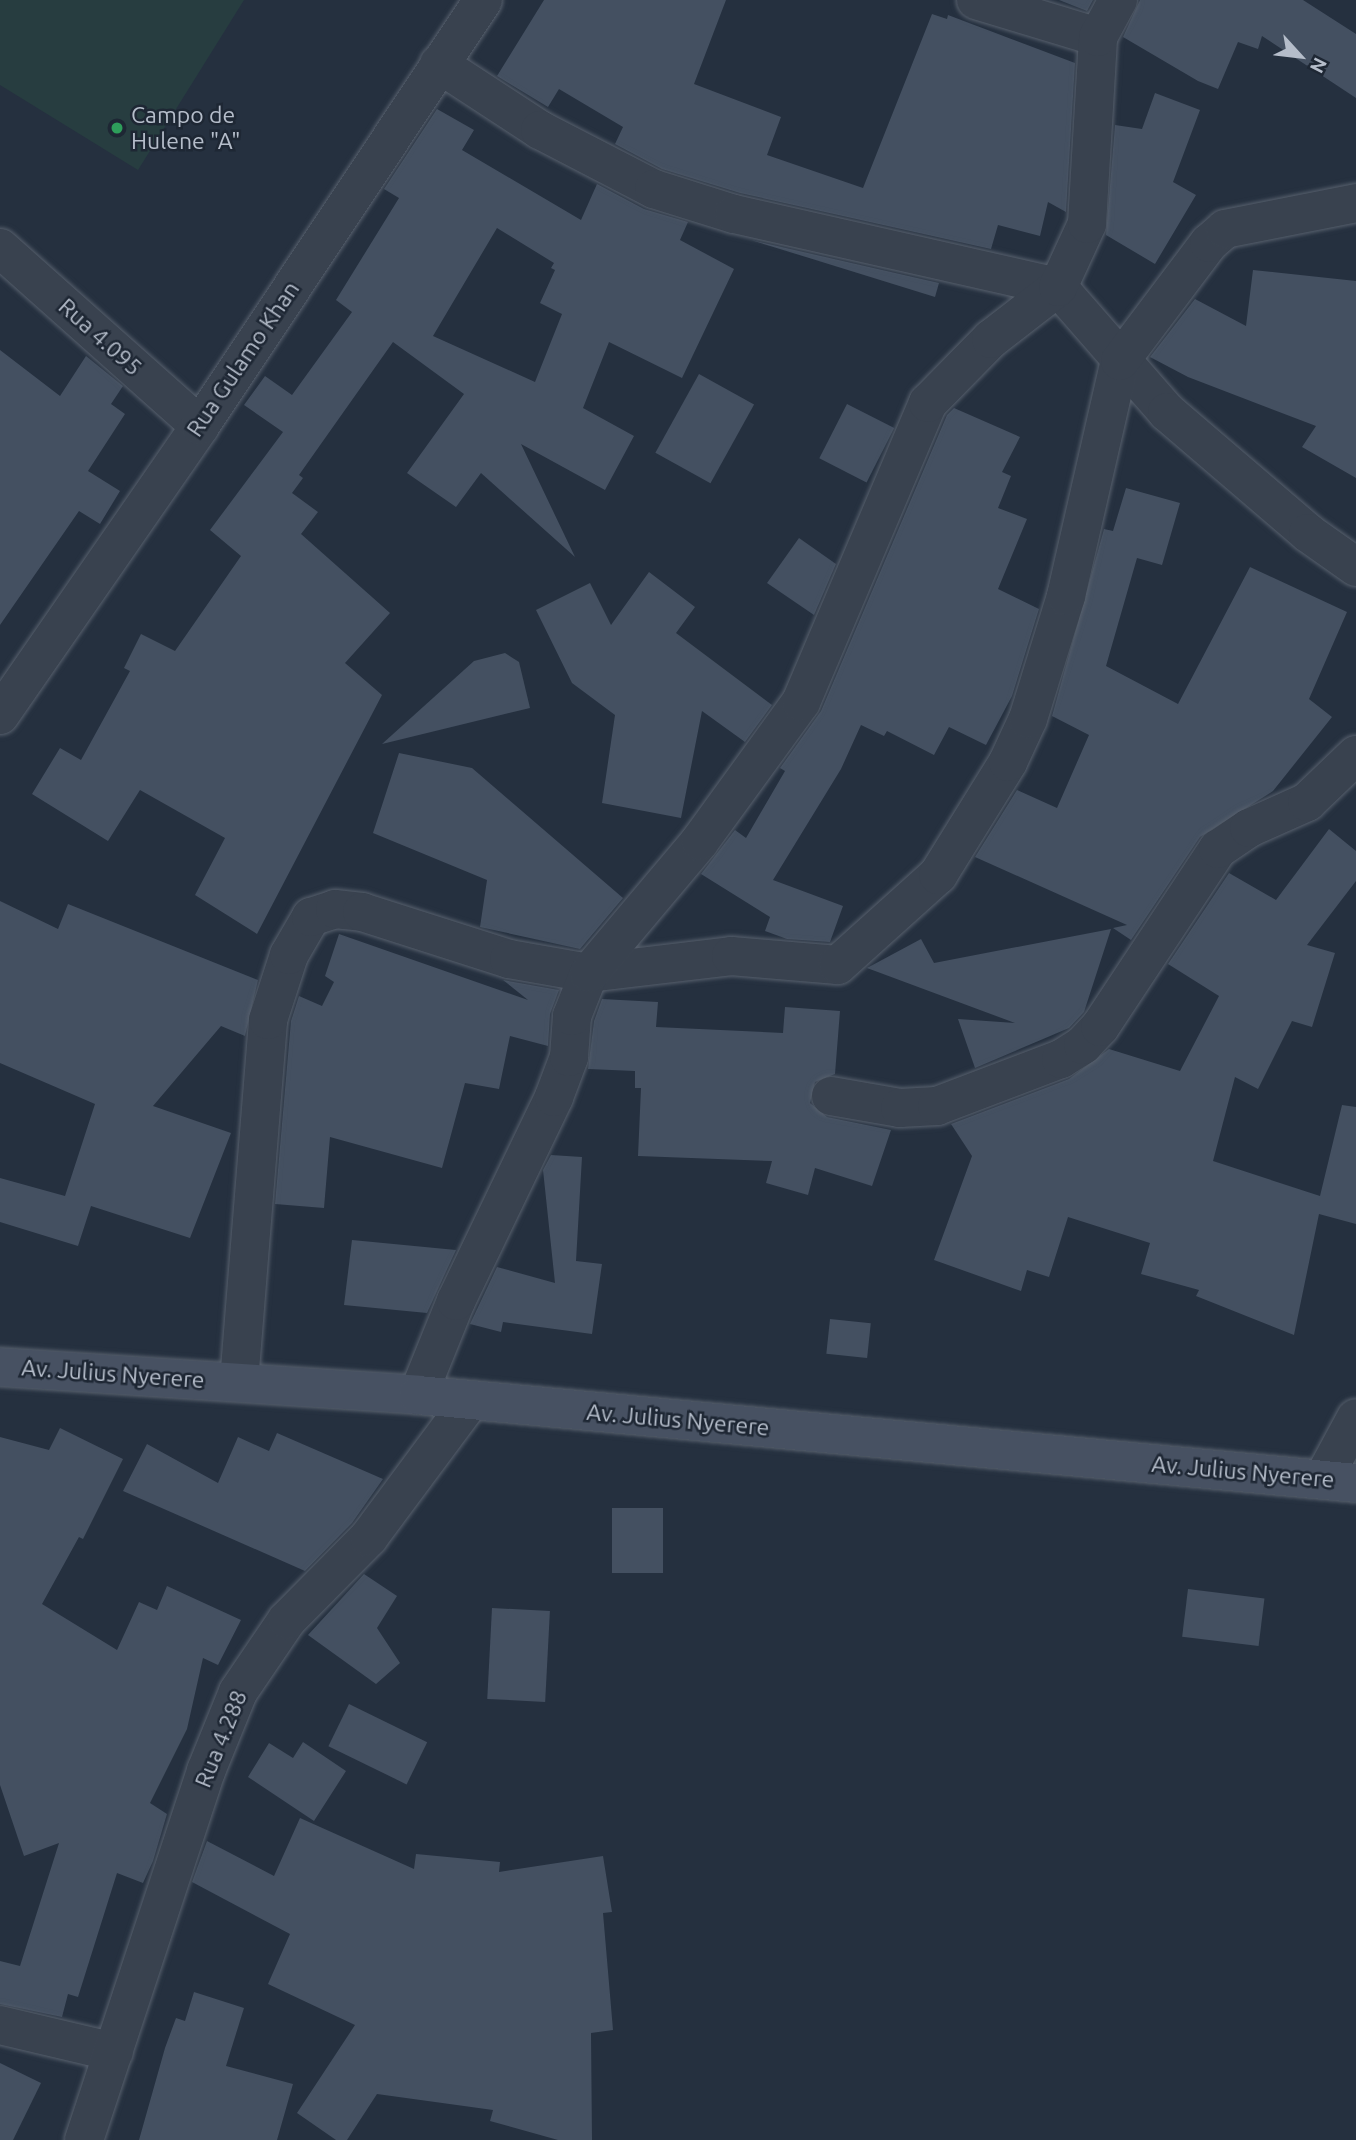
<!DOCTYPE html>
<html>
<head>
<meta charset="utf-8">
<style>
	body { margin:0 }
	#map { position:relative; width:1356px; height:2140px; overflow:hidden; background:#25303f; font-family:Ubuntu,sans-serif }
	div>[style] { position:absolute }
	.green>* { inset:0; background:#273d40 }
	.building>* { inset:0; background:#445061; transform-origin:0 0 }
	.roads { filter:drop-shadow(0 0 2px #57606d) drop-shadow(0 0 2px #57606d) }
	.minor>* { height:38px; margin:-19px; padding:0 19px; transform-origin:19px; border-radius:19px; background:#39424f }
	.tertiary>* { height:38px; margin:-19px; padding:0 19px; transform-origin:19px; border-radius:19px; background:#39424f }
	.secondary>* { height:38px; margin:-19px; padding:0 19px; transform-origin:19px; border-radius:19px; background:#475162 }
	.dots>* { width:19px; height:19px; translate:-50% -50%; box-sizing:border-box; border:4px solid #1e2734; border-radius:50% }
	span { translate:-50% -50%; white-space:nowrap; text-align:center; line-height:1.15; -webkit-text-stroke:5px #1e2734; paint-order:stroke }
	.poi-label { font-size:23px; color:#b5bdca }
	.left { translate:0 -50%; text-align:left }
	.street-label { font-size:23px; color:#b5bdca }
	.north { position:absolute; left:1265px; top:21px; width:70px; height:70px; -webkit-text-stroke:5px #1e2734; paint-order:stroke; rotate:117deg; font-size:19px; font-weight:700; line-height:28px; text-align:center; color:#b5bdca }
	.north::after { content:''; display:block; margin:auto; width:24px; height:32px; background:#b5bdca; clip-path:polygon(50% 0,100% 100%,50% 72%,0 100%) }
</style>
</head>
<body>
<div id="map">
	<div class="green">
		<i style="clip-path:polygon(0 0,244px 0,138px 170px,0 85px)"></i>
	</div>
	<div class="building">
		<i style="clip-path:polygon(544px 0,726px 0,694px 84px,781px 117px,767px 155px,863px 188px,932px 14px,947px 19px,948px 15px,1075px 63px,1066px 212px,1048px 202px,1040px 236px,998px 225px,991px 249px,740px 193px,662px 169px,615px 144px,623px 127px,559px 89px,548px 107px,497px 76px)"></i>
		<i style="clip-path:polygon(1059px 0,1093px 0,1087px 11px)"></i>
		<i style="clip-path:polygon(1140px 0,1303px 0,1356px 34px,1356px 98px,1262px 36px,1258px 49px,1238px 42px,1218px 89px,1198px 81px,1123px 37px)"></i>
		<i style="clip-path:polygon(1155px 93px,1200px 110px,1173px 182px,1196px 195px,1155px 264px,1106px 235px,1115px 125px,1142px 129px)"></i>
		<i style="clip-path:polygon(evenodd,437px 109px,474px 130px,462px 150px,581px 220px,597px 184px,644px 209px,688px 222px,680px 240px,734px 269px,682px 378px,609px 342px,583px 408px,634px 436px,605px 490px,521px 444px,575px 557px,481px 473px,456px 507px,407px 473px,464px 394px,393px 342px,299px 475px,303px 478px,292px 493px,318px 512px,301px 534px,390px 613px,345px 663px,382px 695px,257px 934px,195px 895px,225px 838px,140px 790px,108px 841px,32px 794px,60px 748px,81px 760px,130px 671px,124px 668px,141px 634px,175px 651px,241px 556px,210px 530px,283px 432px,244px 405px,265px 376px,292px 395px,352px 312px,336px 300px,399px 198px,384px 189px,437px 109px,497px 228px,554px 263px,551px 268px,555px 270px,540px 303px,562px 314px,535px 382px,433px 336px,497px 228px)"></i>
		<i style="clip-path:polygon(751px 240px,939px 283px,935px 297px)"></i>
		<i style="clip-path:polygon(1253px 270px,1356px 281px,1356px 478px,1302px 447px,1316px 426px,1188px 377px,1150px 357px,1195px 299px,1246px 326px)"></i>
		<i style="clip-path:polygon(0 350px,60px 396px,86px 356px,123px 386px,111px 404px,125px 414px,88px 471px,120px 491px,100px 524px,79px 511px,0 625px)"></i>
		<i style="left:699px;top:374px;width:63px;height:90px;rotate:29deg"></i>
		<i style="left:847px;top:404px;width:53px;height:61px;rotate:27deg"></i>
		<i style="clip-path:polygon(954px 408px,1020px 437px,1002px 472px,1011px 476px,998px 508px,1027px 519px,998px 589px,1039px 609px,1012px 696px,986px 745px,949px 727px,934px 755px,887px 731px,884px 736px,861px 725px,841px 769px,773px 880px,843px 906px,830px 942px,787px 939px,765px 931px,770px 917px,701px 874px,735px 830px,746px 838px,785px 771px,780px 768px,821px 711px,947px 415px)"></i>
		<i style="clip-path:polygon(1126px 488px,1180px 503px,1162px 565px,1137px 558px,1106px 666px,1178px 704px,1250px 567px,1347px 612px,1309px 699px,1332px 717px,1273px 791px,1200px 837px,1131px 940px,1113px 928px,1127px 925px,975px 857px,1017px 790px,1057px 808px,1089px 735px,1052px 716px,1104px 529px,1113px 531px)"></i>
		<i style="clip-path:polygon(799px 538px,836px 564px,814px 615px,767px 583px)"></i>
		<i style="clip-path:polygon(649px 572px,695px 607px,676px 633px,772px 705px,745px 742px,702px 711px,681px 818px,602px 803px,615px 715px,572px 683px,536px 610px,590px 583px,611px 625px)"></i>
		<i style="clip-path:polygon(505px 653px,519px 662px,530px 708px,382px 744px,474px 661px)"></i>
		<i style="clip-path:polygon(399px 753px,472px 768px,623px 898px,580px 949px,480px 927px,487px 880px,373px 833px)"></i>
		<i style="clip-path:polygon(1329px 829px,1356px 851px,1356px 881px,1307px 945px,1335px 953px,1312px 1027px,1292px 1021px,1258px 1089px,1235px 1077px,1213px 1161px,1320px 1196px,1342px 1105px,1356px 1107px,1356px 1224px,1319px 1214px,1294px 1335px,1196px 1296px,1199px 1290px,1141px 1274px,1150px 1243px,1068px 1217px,1049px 1277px,1027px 1270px,1021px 1291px,934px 1260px,972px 1156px,951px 1124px,1069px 1079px,1109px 1049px,1180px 1071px,1219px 996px,1168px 964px,1229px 873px,1276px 900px)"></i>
		<i style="clip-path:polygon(0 901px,58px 929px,68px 904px,258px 980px,245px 1036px,221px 1026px,153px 1106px,231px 1133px,190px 1238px,91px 1206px,78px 1246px,0 1222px,0 1178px,65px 1196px,95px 1104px,0 1063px)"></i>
		<i style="clip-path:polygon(1111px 929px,1084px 1012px,1069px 1028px,975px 1068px,958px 1019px,1015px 1023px,867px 968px,921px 939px,934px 963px)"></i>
		<i style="clip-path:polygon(339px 934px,528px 1000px,503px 980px,559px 990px,550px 1014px,548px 1046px,510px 1036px,499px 1089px,465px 1083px,442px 1168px,330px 1137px,324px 1208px,275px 1204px,291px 1021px,299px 996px,322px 1006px,334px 982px,325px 976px)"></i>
		<i style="clip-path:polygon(602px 999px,658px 1002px,656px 1027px,783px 1033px,785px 1007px,840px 1011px,835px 1074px,815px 1082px,810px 1103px,827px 1117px,891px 1130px,872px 1186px,815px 1168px,808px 1195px,766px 1183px,772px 1161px,638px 1156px,641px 1088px,635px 1088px,635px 1071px,588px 1069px,594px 1021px)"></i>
		<i style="clip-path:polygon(551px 1155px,582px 1157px,576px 1261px,602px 1264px,592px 1334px,503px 1322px,501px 1332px,470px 1324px,497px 1267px,555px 1283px,543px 1170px)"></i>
		<i style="clip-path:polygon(352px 1240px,456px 1250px,427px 1313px,344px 1305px)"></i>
		<i style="left:830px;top:1319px;width:41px;height:35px;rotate:6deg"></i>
		<i style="clip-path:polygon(60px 1428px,123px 1459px,83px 1539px,79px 1537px,42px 1604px,117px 1650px,139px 1602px,157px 1610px,167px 1586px,241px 1620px,218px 1665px,203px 1658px,187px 1729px,150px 1803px,167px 1814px,153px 1861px,143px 1883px,117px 1873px,78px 1997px,68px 1994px,62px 2017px,0 2004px,0 1961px,20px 1966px,59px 1843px,24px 1856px,0 1785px,0 1437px,49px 1450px)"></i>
		<i style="clip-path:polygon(277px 1433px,383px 1479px,352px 1523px,305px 1571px,123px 1491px,147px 1444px,218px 1483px,238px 1437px,269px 1451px)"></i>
		<i style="left:612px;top:1508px;width:51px;height:65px"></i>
		<i style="clip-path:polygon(364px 1574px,397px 1596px,377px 1628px,400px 1663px,376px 1684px,308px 1635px)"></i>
		<i style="left:1188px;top:1589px;width:77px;height:48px;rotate:7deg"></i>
		<i style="left:492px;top:1608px;width:58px;height:91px;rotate:3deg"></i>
		<i style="left:349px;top:1704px;width:87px;height:47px;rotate:26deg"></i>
		<i style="clip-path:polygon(303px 1742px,346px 1771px,314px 1821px,248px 1777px,269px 1743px,293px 1758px)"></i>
		<i style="clip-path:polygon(300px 1818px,414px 1869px,416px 1854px,500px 1862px,499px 1872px,603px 1856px,612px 1912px,603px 1913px,613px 2030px,591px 2033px,592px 2140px,558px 2140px,490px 2121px,493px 2110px,377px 2094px,347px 2140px,336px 2140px,297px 2113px,355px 2025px,268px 1984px,290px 1934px,192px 1882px,207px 1841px,274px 1876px)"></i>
		<i style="clip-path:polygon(194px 1992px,244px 2008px,226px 2066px,293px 2084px,277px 2140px,139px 2140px,165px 2048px,176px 2018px,185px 2021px)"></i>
		<i style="clip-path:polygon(0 2063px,41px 2083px,13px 2140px,0 2140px)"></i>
	</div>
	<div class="roads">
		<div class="minor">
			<i style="left:976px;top:0;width:127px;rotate:16.9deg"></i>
			<i style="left:439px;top:64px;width:121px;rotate:33.2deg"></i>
			<i style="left:540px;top:130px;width:128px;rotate:27.4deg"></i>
			<i style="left:654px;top:189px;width:84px;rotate:17.4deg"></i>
			<i style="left:734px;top:214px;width:332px;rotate:12.7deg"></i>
			<i style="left:1058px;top:287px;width:166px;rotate:48.9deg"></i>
			<i style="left:1167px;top:412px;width:186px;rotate:40.6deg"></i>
			<i style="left:1308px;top:533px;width:59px;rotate:35.3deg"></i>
			<i style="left:0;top:248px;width:268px;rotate:41.7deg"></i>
			<i style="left:0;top:715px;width:351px;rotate:-55.3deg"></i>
			<i style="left:200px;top:426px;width:511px;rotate:-56.4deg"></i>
			<i style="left:831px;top:1096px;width:70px;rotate:9.9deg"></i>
			<i style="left:900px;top:1108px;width:37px;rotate:-3deg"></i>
			<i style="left:937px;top:1106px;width:133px;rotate:-20.8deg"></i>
			<i style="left:1061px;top:1059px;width:26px;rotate:-32deg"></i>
			<i style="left:1083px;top:1045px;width:25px;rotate:-47deg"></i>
			<i style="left:1100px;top:1027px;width:214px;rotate:-56.5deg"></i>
			<i style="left:1218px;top:849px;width:37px;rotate:-34deg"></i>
			<i style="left:1249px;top:828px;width:64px;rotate:-24.1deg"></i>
			<i style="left:1307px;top:802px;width:68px;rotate:-43.8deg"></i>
			<i style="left:239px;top:1382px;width:363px;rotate:-85.4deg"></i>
			<i style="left:268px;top:1020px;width:68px;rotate:-72.1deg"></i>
			<i style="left:289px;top:955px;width:44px;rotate:-59.9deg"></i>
			<i style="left:311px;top:917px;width:25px;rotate:-18deg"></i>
			<i style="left:335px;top:909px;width:27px;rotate:6deg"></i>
			<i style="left:362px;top:912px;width:154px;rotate:17.7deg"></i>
			<i style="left:509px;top:959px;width:81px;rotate:9.9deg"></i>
			<i style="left:589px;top:973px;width:143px;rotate:-6.8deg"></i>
			<i style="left:731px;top:956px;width:107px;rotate:4.8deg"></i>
			<i style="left:838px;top:965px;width:135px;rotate:-42deg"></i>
			<i style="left:938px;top:875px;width:133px;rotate:-58.2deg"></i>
			<i style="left:1008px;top:762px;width:47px;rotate:-65.1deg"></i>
			<i style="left:1028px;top:719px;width:129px;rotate:-72.8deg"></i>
			<i style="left:1066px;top:596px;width:241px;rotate:-77.1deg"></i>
			<i style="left:1120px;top:361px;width:148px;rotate:-53deg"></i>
			<i style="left:1209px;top:243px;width:21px;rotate:-41deg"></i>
			<i style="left:1225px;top:229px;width:134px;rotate:-11.2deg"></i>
			<i style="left:418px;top:1395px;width:101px;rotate:-68deg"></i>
			<i style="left:456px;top:1301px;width:226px;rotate:-64.3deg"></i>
			<i style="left:554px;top:1097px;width:43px;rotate:-69.4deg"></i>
			<i style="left:569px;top:1057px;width:41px;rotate:-85.8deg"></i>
			<i style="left:572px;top:1016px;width:46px;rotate:-68.4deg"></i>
			<i style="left:589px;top:973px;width:172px;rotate:-49.9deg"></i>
			<i style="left:700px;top:841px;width:172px;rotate:-54deg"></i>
			<i style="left:801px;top:702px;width:325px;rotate:-67deg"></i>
			<i style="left:928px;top:403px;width:90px;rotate:-45.5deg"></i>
			<i style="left:991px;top:339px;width:85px;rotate:-37.8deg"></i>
			<i style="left:1058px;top:287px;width:69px;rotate:-65.3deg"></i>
			<i style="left:1087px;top:224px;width:187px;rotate:-86.6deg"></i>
			<i style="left:1098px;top:37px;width:42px;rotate:-61.6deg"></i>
			<i style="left:1323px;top:1479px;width:69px;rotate:-61.6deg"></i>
			<i style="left:0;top:2025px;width:117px;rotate:13.3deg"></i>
		</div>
		<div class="tertiary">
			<i style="left:84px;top:2140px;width:389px;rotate:-71.7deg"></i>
			<i style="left:206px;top:1771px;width:85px;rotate:-67.9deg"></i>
			<i style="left:238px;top:1692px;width:87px;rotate:-55.8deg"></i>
			<i style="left:287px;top:1620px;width:117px;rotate:-45.3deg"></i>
			<i style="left:369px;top:1537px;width:169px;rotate:-53.4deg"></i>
		</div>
		<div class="secondary">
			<i style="left:0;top:1367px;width:419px;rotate:3.8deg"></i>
			<i style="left:418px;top:1395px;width:942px;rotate:5.36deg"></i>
		</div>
	</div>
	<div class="dots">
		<i style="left:117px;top:128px;background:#2e9e5b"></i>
	</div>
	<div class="poi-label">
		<span class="left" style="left:131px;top:128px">Campo de<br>Hulene "A"</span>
	</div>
	<div class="street-label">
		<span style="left:100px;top:337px;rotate:42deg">Rua 4.095</span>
		<span style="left:243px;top:359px;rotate:-56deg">Rua Gulamo Khan</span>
		<span style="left:113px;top:1374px;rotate:4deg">Av. Julius Nyerere</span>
		<span style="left:678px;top:1420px;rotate:5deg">Av. Julius Nyerere</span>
		<span style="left:1243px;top:1472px;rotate:5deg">Av. Julius Nyerere</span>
		<span style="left:221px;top:1739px;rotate:-68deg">Rua 4.288</span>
	</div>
	<div class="north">N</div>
</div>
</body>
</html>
